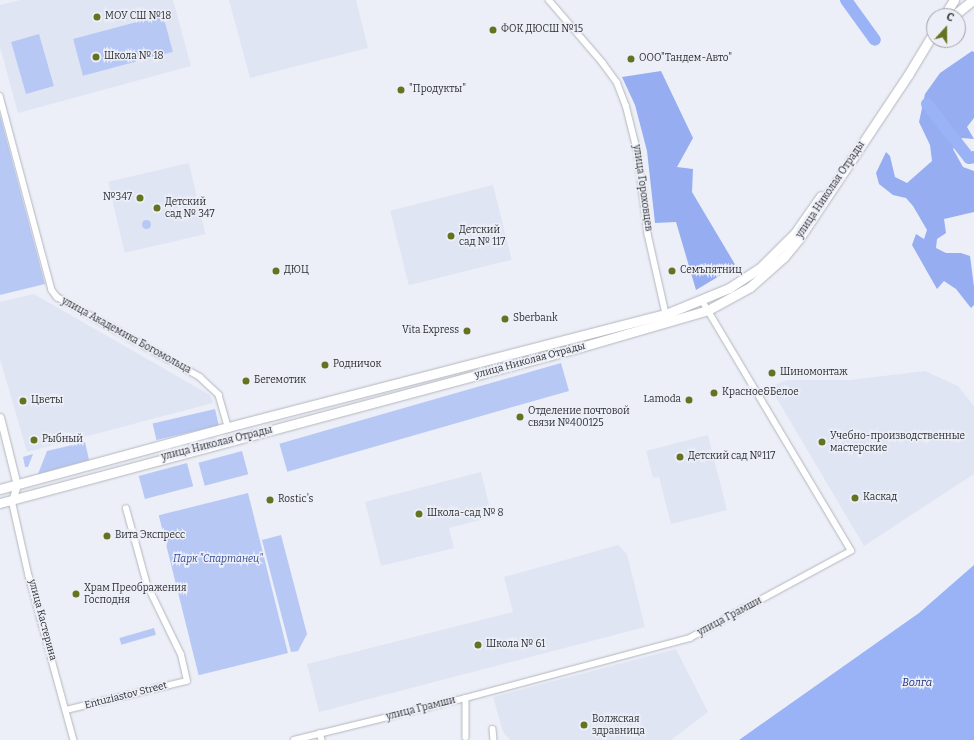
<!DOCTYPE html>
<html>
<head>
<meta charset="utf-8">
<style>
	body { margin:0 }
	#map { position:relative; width:974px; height:740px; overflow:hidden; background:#eceff7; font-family:Bitter,serif }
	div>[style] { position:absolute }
	.built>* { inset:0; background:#e0e5f4; transform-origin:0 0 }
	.green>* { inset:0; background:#b7c8f5; transform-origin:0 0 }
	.round { border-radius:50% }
	.forest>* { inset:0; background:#96adf1 }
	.water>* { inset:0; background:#9ab2f6 }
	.river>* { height:12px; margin:-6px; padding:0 6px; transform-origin:6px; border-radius:6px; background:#9ab2f6 }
	.roads { filter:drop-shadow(0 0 1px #b3b6bd) drop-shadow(0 0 1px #b3b6bd) }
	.minor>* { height:5.5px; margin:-2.75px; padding:0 2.75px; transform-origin:2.75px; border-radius:2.75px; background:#fff }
	.tertiary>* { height:7px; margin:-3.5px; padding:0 3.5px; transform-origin:3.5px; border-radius:3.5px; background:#fff }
	.primary>* { height:9px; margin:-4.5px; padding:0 4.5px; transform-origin:4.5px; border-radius:4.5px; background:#fff }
	.dots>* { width:11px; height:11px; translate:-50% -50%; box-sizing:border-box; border:2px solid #eceff7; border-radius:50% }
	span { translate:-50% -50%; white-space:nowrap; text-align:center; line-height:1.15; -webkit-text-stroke:3px #eceff7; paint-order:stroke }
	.poi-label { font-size:10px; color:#2e2f32 }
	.left { translate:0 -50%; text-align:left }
	.right { translate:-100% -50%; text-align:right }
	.street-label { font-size:10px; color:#2e2f32 }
	.park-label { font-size:10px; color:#324795; font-style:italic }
	.water-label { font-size:11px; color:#243682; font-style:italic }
	.north { position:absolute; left:926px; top:8px; width:40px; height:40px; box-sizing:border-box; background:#eceff7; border:1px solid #a0a2a8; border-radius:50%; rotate:21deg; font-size:11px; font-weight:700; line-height:16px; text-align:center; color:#2e2f32 }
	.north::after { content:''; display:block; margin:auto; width:14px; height:18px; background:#64731f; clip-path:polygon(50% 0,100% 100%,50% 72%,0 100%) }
</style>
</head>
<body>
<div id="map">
	<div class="built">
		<i style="clip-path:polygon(20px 0,173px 0,191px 66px,18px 113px,0 47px,0 5px)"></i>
		<i style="clip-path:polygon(229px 0,356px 0,368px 48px,250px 78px)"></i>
		<i style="left:189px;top:163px;width:73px;height:83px;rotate:77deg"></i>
		<i style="left:493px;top:185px;width:77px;height:106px;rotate:76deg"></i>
		<i style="clip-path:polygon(34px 294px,210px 395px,213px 403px,27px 452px,0 359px,0 302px)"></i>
		<i style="clip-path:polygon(925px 371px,958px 386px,974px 406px,974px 474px,864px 546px,770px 387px,787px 380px,850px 380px)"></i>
		<i style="clip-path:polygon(708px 435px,727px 510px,671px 524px,659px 477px,653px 478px,646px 451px)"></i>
		<i style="clip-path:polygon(481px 472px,492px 517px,449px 528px,454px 548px,381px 566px,365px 502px)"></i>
		<i style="clip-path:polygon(618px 545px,627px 554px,645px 627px,319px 712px,307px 664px,513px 612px,504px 577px)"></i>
		<i style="clip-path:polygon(676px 649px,708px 712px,671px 740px,510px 740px,503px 732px,493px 697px)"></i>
	</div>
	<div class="green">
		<i style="left:163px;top:15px;width:38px;height:93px;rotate:75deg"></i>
		<i style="left:39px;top:34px;width:54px;height:29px;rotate:74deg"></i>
		<i style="clip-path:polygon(0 115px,45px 284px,0 295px)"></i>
		<i class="round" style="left:141.5px;top:219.5px;width:9px;height:9px"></i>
		<i style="left:561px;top:363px;width:29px;height:293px;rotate:74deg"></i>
		<i style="left:215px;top:409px;width:17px;height:64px;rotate:77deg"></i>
		<i style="clip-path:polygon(85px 442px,89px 460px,38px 474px,47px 451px)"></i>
		<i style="left:242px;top:451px;width:24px;height:45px;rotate:75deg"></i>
		<i style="clip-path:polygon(33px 454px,28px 467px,25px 467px,23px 457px)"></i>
		<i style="left:187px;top:463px;width:24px;height:50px;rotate:75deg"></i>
		<i style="left:248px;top:493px;width:165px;height:92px;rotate:76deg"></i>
		<i style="clip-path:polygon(281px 535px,307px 634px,298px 651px,291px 652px,262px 540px)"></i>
		<i style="left:154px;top:628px;width:7px;height:36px;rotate:74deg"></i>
	</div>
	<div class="forest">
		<i style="clip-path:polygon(972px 51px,974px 52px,974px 118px,967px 127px,974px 139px,962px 138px,953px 149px,963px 167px,974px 171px,974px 212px,944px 219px,946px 233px,937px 239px,936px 248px,946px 253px,961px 253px,970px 256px,974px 287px,974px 305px,971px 308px,956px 289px,944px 281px,937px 289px,912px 245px,916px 234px,924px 239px,927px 230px,913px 206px,906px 198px,893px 195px,879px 184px,876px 173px,886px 152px,890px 156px,895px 177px,907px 183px,932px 161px,930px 145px,919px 122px,925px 94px,940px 73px)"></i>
		<i style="clip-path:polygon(661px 71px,693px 138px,677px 167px,693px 169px,692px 192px,736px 266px,696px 290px,676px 222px,655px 223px,647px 151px,635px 105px,622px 77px)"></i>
	</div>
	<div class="water">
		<i style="clip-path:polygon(974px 565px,974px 740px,739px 740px,919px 613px)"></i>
	</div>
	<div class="river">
		<i style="left:846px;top:0;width:49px;rotate:54.1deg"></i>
		<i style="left:927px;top:104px;width:68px;rotate:52.1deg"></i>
		<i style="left:969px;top:158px;width:5px;rotate:-11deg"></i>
	</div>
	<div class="roads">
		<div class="minor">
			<i style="left:549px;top:0;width:83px;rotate:49.4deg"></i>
			<i style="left:603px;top:63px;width:24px;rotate:54deg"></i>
			<i style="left:617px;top:82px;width:25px;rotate:69deg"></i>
			<i style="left:626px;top:105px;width:49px;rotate:76deg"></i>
			<i style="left:638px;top:153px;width:82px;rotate:83deg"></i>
			<i style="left:648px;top:234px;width:82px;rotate:77.3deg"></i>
			<i style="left:0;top:96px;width:201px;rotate:75deg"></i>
			<i style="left:52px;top:290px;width:9px;rotate:54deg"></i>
			<i style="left:57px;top:297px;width:164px;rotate:29.2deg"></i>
			<i style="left:200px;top:377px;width:26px;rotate:43deg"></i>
			<i style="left:219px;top:395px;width:33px;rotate:74deg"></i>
			<i style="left:12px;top:500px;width:78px;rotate:77.4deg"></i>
			<i style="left:29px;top:576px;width:170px;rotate:74.7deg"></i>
			<i style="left:466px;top:698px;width:39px;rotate:90deg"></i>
			<i style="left:66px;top:710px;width:124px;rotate:-13.5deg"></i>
			<i style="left:187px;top:681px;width:27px;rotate:-103deg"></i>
			<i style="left:181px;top:655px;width:78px;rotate:-115.9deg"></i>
			<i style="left:147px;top:585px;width:79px;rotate:-105.4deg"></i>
			<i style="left:493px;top:729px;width:11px;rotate:85deg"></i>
			<i style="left:320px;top:733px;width:7px;rotate:74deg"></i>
			<i style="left:294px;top:740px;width:177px;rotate:-13.7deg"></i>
			<i style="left:466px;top:698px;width:232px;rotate:-15deg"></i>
			<i style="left:690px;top:638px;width:183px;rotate:-28.4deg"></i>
			<i style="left:851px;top:551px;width:291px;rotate:-120.8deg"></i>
		</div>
		<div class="tertiary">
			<i style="left:0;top:417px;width:70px;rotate:76deg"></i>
			<i style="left:17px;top:485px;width:16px;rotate:108deg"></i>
		</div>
		<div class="primary">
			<i style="left:944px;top:16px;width:19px;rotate:-58deg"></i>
			<i style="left:953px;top:16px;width:26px;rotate:-39deg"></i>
			<i style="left:0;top:489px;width:236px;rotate:-15.2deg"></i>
			<i style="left:228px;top:427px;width:452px;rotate:-14.5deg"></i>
			<i style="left:666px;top:314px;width:68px;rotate:-22.4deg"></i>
			<i style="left:729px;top:288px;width:38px;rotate:-33deg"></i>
			<i style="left:761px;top:267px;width:48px;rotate:-45deg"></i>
			<i style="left:795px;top:233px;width:45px;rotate:-54.9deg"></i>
			<i style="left:0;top:503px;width:602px;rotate:-15.03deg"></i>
			<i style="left:581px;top:347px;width:132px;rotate:-16.2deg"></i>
			<i style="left:708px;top:310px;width:48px;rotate:-28.7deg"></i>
			<i style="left:750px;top:287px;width:45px;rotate:-41.4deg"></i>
			<i style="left:784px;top:257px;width:26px;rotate:-51deg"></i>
			<i style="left:800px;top:237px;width:195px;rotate:-56.3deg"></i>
			<i style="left:908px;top:75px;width:50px;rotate:-58.8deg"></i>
		</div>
	</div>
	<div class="dots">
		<i style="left:97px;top:17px;background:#64731f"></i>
		<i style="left:493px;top:30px;background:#64731f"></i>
		<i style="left:96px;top:57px;background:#64731f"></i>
		<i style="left:631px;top:59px;background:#64731f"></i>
		<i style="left:401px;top:90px;background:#64731f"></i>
		<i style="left:140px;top:198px;background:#64731f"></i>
		<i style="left:157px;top:208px;background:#64731f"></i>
		<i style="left:451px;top:236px;background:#64731f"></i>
		<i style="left:276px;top:271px;background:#64731f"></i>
		<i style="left:672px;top:271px;background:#64731f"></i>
		<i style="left:505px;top:319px;background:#64731f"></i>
		<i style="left:467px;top:331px;background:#64731f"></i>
		<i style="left:325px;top:365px;background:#64731f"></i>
		<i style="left:772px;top:373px;background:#64731f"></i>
		<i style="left:246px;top:381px;background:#64731f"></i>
		<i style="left:714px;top:393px;background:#64731f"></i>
		<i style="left:689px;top:400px;background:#64731f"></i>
		<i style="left:23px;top:401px;background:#64731f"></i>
		<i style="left:520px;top:417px;background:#64731f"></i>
		<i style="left:34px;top:440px;background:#64731f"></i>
		<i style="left:822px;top:442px;background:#64731f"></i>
		<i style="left:680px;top:457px;background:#64731f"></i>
		<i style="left:855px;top:498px;background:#64731f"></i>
		<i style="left:270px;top:500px;background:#64731f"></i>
		<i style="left:419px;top:514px;background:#64731f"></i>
		<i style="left:107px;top:536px;background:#64731f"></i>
		<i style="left:76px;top:594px;background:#64731f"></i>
		<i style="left:478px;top:645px;background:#64731f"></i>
		<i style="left:584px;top:725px;background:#64731f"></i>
	</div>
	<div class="poi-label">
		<span class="left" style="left:105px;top:17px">МОУ СШ №18</span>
		<span class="left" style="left:501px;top:30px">ФОК ДЮСШ №15</span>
		<span class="left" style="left:104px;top:57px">Школа № 18</span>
		<span class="left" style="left:639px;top:59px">ООО"Тандем-Авто"</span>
		<span class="left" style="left:409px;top:90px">"Продукты"</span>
		<span class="right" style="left:132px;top:198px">№347</span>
		<span class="left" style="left:165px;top:208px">Детский<br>сад № 347</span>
		<span class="left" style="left:459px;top:236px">Детский<br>сад № 117</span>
		<span class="left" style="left:284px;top:271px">ДЮЦ</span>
		<span class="left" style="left:680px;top:271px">Семъпятниц</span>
		<span class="left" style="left:513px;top:319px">Sberbank</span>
		<span class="right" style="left:459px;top:331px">Vita Express</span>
		<span class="left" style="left:333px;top:365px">Родничок</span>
		<span class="left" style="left:780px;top:373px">Шиномонтаж</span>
		<span class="left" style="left:254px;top:381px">Бегемотик</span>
		<span class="left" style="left:722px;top:393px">Красное&amp;Белое</span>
		<span class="right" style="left:681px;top:400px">Lamoda</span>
		<span class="left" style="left:31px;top:401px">Цветы</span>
		<span class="left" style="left:528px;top:417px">Отделение почтовой<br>связи №400125</span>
		<span class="left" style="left:830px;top:442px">Учебно-производственные<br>мастерские</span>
		<span class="left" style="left:42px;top:440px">Рыбный</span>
		<span class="left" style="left:688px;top:457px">Детский сад №117</span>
		<span class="left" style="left:863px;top:498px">Каскад</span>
		<span class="left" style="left:278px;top:500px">Rostic's</span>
		<span class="left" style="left:427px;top:514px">Школа-сад № 8</span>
		<span class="left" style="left:115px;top:536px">Вита Экспресс</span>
		<span class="left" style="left:84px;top:594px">Храм Преображения<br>Господня</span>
		<span class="left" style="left:486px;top:645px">Школа № 61</span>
		<span class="left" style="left:592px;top:725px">Волжская<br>здравница</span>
	</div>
	<div class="street-label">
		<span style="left:642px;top:188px;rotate:82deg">улица Гороховцев</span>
		<span style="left:831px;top:190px;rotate:-56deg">улица Николая Отрады</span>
		<span style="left:126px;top:336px;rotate:29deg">улица Академика Богомольца</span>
		<span style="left:530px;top:361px;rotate:-15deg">улица Николая Отрады</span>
		<span style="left:217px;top:444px;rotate:-14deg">улица Николая Отрады</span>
		<span style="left:730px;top:617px;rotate:-28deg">улица Грамши</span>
		<span style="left:42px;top:620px;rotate:75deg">улица Кастерина</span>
		<span style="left:126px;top:696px;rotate:-14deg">Entuziastov Street</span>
		<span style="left:421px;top:709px;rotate:-14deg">улица Грамши</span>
	</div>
	<div class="park-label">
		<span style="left:218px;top:560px">Парк "Спартанец"</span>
	</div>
	<div class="water-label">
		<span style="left:917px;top:683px">Волга</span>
	</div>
	<div class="north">С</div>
</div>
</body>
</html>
